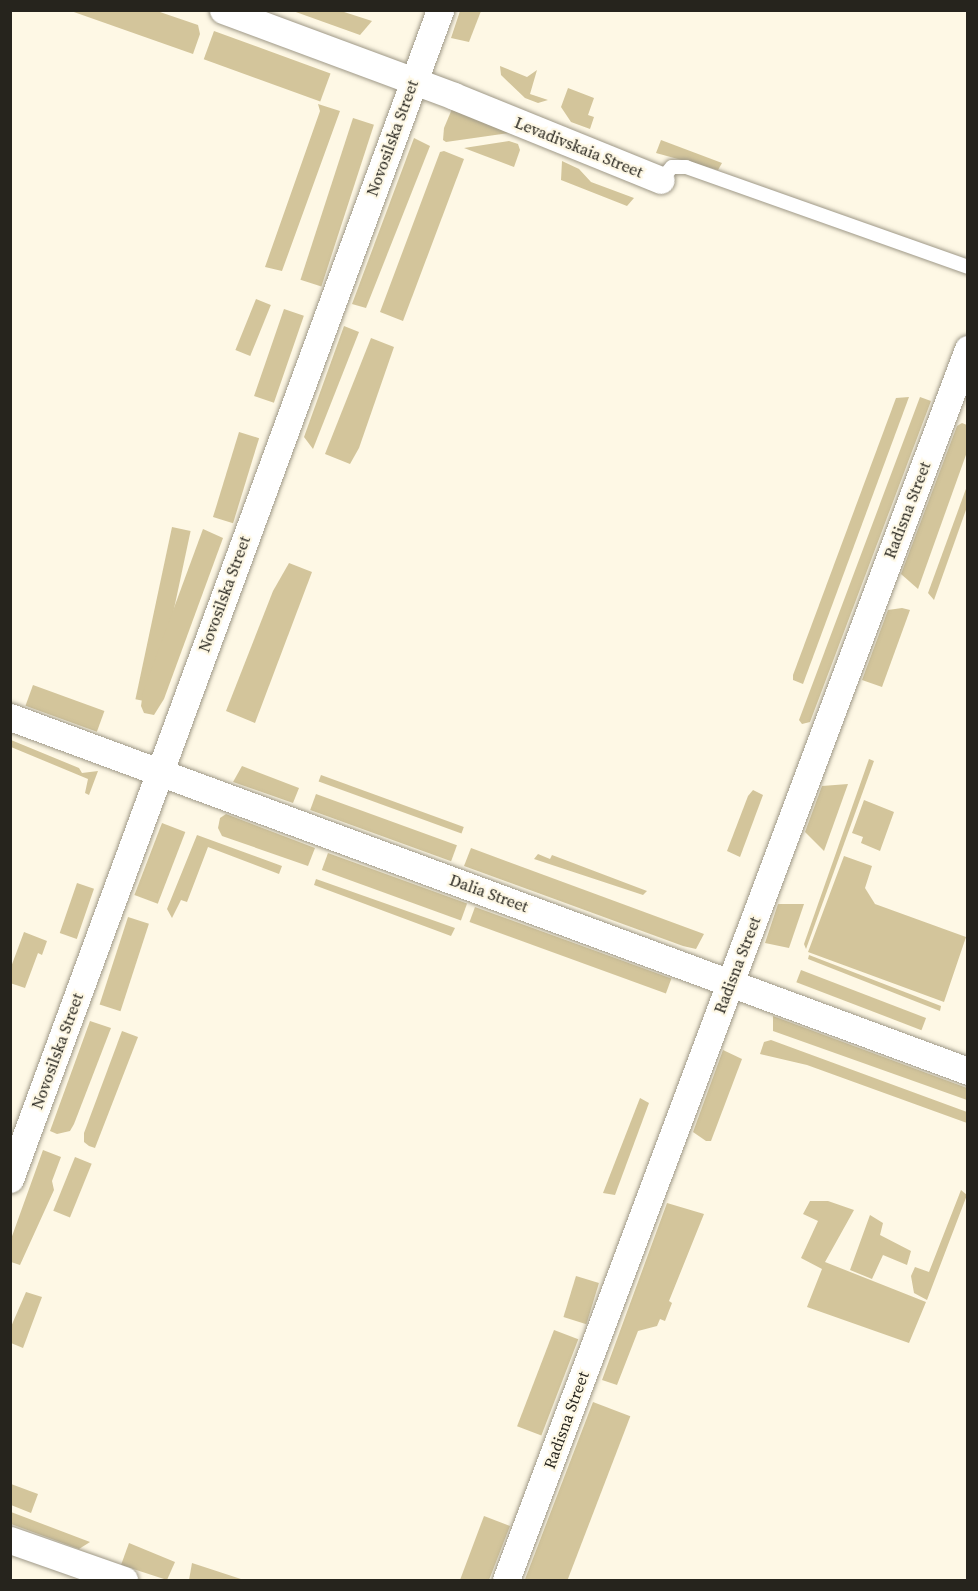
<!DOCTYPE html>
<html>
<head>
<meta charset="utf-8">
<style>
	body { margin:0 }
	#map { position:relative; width:978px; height:1591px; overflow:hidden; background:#fef8e5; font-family:"Source Serif 4",serif }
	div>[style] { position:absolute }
	.green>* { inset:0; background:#d3c59b; transform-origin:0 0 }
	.roads { filter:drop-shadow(0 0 2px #9e9887) drop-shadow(0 0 2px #9e9887) }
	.service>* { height:14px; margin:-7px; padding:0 7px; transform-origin:7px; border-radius:7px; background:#fff }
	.minor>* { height:27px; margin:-13.5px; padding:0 13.5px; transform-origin:13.5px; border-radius:13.5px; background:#fff }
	span { translate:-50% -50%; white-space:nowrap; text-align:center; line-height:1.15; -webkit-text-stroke:4.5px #fef8e5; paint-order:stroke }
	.street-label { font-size:16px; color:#26241d }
	.frame { position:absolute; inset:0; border:12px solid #26241d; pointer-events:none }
</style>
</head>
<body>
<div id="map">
	<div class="green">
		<i style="clip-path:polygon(71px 11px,157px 11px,198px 25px,200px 34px,193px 54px)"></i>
		<i style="clip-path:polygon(293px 11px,341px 11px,372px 21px,360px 35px)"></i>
		<i style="clip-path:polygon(460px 11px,481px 11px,469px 42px,451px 38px)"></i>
		<i style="left:214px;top:31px;width:124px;height:30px;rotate:20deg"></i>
		<i style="clip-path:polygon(500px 66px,527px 77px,537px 70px,530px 94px,548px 100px,538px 103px,525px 98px,501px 75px)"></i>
		<i style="clip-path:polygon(568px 88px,594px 98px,588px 115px,594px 117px,590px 129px,571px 122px,561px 107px)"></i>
		<i style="clip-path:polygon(318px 104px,340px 111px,282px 271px,265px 267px,320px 111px)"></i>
		<i style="clip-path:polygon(452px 109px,474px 116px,509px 133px,446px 142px,443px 140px,444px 128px)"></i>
		<i style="left:353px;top:118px;width:22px;height:170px;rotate:18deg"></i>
		<i style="clip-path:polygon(414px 138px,430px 146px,366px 308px,352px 304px)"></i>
		<i style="clip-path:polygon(661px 140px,722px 163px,718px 170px,656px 153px)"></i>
		<i style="clip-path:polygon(509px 141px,518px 144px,520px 150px,514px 167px,464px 148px)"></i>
		<i style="clip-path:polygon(444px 151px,464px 159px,403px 321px,380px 312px,440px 152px)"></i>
		<i style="clip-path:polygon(562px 161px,579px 169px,591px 182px,634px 198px,627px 206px,561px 180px)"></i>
		<i style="left:256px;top:299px;width:16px;height:55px;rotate:22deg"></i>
		<i style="left:284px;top:309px;width:21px;height:92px;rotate:19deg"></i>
		<i style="clip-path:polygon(344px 326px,359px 332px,313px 449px,304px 437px)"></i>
		<i style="clip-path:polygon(371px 338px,394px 347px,359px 448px,350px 464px,325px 454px)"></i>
		<i style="clip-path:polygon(909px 397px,803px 684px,793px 680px,793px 675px,896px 398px)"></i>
		<i style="clip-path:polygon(920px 397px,931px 401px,810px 722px,802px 724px,799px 720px)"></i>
		<i style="clip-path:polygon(962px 423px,967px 425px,967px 452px,918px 589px,901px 574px,957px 426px)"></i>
		<i style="left:239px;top:432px;width:21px;height:89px;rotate:17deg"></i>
		<i style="clip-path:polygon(967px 486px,967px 507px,934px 600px,928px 593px)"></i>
		<i style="left:172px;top:527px;width:19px;height:176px;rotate:12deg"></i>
		<i style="clip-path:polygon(203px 529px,223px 538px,164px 699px,154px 715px,144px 713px,141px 706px,143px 692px)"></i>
		<i style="clip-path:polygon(289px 563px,312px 572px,255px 723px,226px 711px,273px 591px)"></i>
		<i style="clip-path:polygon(902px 608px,910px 610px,882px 687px,862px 680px,888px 610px)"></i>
		<i style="left:33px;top:685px;width:76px;height:22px;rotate:20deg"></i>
		<i style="clip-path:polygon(11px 740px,79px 768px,82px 773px,98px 771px,89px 795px,85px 793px,88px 779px,11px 747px)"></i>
		<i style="clip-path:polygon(869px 759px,874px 761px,806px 949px,804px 944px)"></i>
		<i style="clip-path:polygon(242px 766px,299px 788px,293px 803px,233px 782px)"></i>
		<i style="left:321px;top:775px;width:152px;height:7px;rotate:20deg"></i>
		<i style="clip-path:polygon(848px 784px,824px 851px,805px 832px,822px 786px)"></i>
		<i style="clip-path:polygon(753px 790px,763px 795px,740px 857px,727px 851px,748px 796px)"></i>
		<i style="left:316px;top:794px;width:150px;height:17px;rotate:20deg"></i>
		<i style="clip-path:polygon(864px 800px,894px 812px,880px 851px,861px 843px,863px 837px,852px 833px)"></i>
		<i style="clip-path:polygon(226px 814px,315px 848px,308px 866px,222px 836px,218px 828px,220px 818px)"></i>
		<i style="left:162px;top:823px;width:25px;height:77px;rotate:21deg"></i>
		<i style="clip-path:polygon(197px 835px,282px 866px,279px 874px,208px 847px,187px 902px,181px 900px,172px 918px,167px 909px)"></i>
		<i style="clip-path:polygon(471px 848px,704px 934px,696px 949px,683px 946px,464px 866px)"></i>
		<i style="left:328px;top:853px;width:148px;height:18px;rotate:20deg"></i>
		<i style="clip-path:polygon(538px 854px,550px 859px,552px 855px,647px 891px,643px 895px,534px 859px)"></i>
		<i style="clip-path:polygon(844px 856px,872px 866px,865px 888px,875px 904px,966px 937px,944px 1002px,808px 952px)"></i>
		<i style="clip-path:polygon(316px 879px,455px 928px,451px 936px,314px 885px)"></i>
		<i style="left:77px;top:883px;width:18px;height:53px;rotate:19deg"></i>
		<i style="clip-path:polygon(778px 904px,804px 904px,789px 948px,765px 943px)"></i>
		<i style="left:475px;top:907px;width:209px;height:16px;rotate:20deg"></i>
		<i style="left:128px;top:917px;width:22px;height:92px;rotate:18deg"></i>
		<i style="clip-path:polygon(24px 932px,47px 941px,42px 955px,38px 953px,25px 988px,10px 983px,11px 967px)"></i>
		<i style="clip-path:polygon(809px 955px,941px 1006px,940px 1011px,808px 959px)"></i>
		<i style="left:801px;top:970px;width:134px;height:13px;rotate:21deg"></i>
		<i style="clip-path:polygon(773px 1016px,967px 1088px,967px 1100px,773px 1031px)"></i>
		<i style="clip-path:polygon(90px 1021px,111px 1028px,74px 1124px,70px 1131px,57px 1134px,50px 1131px)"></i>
		<i style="clip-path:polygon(122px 1031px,138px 1037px,95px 1148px,89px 1146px,84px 1142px,84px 1133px)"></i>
		<i style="clip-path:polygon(771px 1040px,967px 1112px,967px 1123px,807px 1065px,760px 1054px,764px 1042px)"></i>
		<i style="clip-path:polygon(723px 1050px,742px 1059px,711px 1141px,706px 1141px,693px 1132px)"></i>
		<i style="clip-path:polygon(640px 1098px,649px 1103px,615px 1195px,603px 1193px)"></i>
		<i style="clip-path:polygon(43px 1150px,61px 1157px,52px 1181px,54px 1190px,20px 1265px,11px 1262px,11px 1239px)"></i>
		<i style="left:75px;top:1157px;width:18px;height:58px;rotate:22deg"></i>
		<i style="clip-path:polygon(961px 1190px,967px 1195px,927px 1300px,914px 1293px,911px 1276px,915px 1267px,929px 1272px)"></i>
		<i style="clip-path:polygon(810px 1201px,828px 1201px,854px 1210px,825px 1262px,926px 1302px,909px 1343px,807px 1307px,822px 1269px,801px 1258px,818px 1221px,803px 1214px)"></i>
		<i style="clip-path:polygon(667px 1203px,704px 1214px,669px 1301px,672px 1303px,665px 1321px,660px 1319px,657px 1326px,638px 1331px,617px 1385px,602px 1380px)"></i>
		<i style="clip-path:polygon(870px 1215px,883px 1223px,880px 1235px,911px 1251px,907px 1265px,883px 1255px,872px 1279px,850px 1270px)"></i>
		<i style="left:576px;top:1276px;width:24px;height:43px;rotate:17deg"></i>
		<i style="clip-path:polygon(26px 1292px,42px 1297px,23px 1348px,11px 1343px,10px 1329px)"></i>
		<i style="left:554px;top:1330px;width:26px;height:103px;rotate:21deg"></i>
		<i style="left:593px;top:1402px;width:40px;height:190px;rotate:21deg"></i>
		<i style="clip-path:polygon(11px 1484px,38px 1494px,31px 1513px,11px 1505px)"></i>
		<i style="clip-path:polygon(11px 1512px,90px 1542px,79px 1549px,11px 1524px)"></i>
		<i style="clip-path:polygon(484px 1516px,510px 1526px,489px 1580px,460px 1580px)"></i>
		<i style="clip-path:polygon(129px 1543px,175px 1562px,167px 1580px,121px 1565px)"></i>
		<i style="clip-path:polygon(192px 1563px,244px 1580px,189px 1580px)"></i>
	</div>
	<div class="roads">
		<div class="service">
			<i style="left:661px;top:180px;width:17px;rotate:-50deg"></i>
			<i style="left:672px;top:167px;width:14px"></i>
			<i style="left:686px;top:167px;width:299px;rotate:19.5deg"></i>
		</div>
		<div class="minor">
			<i style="left:223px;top:10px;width:246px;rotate:20.4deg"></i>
			<i style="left:454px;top:96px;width:223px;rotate:22.1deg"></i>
			<i style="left:10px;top:717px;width:1021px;rotate:20.28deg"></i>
			<i style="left:10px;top:1179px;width:1246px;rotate:-69.8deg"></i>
			<i style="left:10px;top:1540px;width:121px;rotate:19.3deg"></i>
			<i style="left:506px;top:1580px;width:1315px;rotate:-69.43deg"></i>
		</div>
	</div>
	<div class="street-label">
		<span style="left:392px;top:138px;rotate:-70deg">Novosilska Street</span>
		<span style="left:579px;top:147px;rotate:22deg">Levadivskaia Street</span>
		<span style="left:907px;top:510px;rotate:-69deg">Radisna Street</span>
		<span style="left:224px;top:594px;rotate:-70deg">Novosilska Street</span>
		<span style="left:489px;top:893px;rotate:20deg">Dalia Street</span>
		<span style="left:737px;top:965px;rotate:-69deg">Radisna Street</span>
		<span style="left:57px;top:1051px;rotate:-70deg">Novosilska Street</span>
		<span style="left:566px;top:1420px;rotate:-70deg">Radisna Street</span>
	</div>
	<div class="frame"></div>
</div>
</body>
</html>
